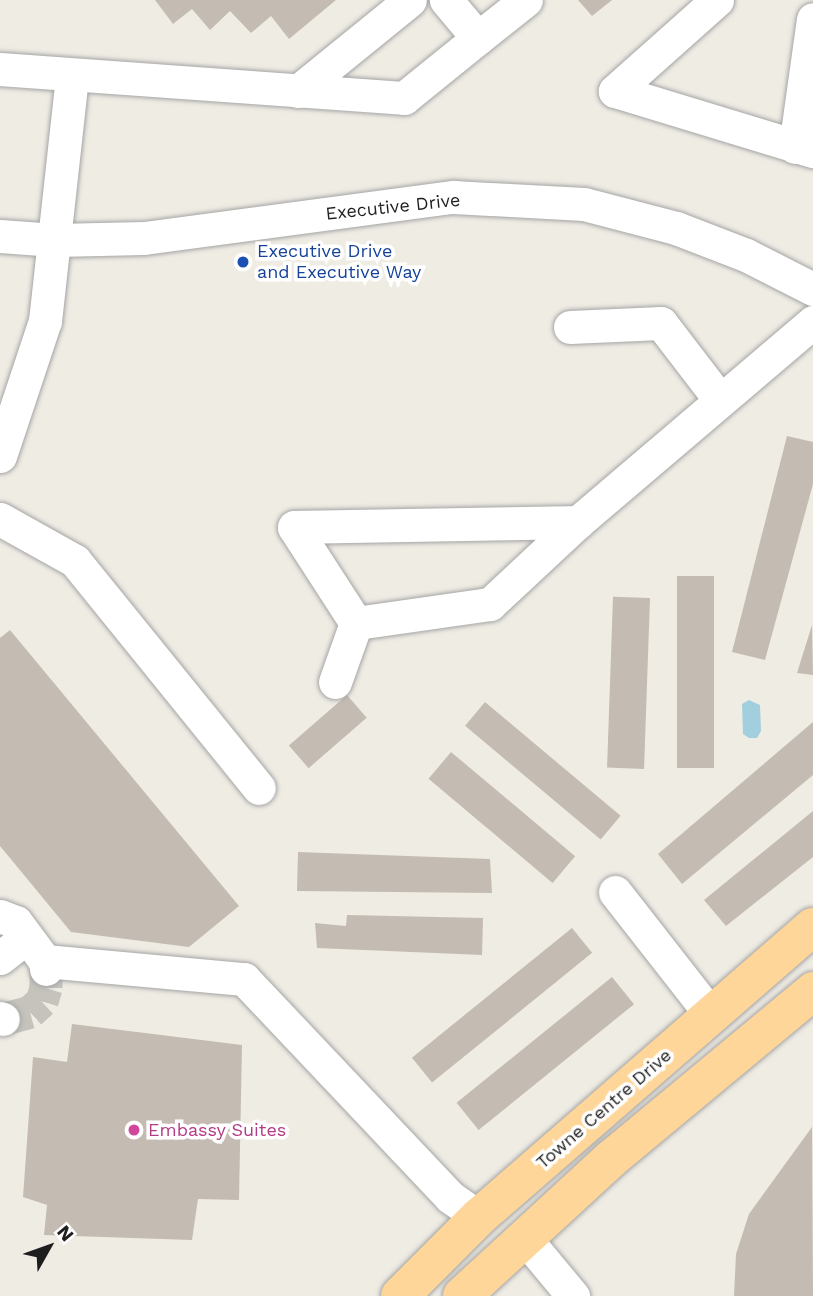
<!DOCTYPE html>
<html>
<head>
<meta charset="utf-8">
<style>
	body { margin:0 }
	#map { position:relative; width:813px; height:1296px; overflow:hidden; background:#efece4; font-family:"Work Sans",sans-serif }
	div>[style] { position:absolute }
	.water>* { inset:0; background:#a2cfde }
	.building>* { inset:0; background:#c4bbb3; transform-origin:0 0 }
	.minor-tunnel>* { height:33px; margin-top:-16.5px; transform-origin:0; background:repeating-linear-gradient(90deg,#c5c3bc 0 33px,transparent 0 50px) }
	.roads { filter:drop-shadow(0 0 2px #a5a5a5) drop-shadow(0 0 2px #a5a5a5) }
	.minor>* { height:33px; margin:-16.5px; padding:0 16.5px; transform-origin:16.5px; border-radius:16.5px; background:#fff }
	.major>* { height:38px; margin:-19px; padding:0 19px; transform-origin:19px; border-radius:19px; background:#fed699 }
	.dots>* { width:19px; height:19px; translate:-50% -50%; box-sizing:border-box; border:4px solid #fff; border-radius:50% }
	span { translate:-50% -50%; white-space:nowrap; text-align:center; line-height:1.15; -webkit-text-stroke:7px #fff; paint-order:stroke }
	.street-label { font-size:18px; color:#1e1e1e }
	.transit-label { font-size:18px; color:#164399 }
	.left { translate:0 -50%; text-align:left }
	.hotel-label { font-size:18px; color:#b23c85 }
	.north { position:absolute; left:14px; top:1212px; width:70px; height:70px; -webkit-text-stroke:5px #fff; paint-order:stroke; rotate:50deg; font-size:19px; font-weight:700; line-height:28px; text-align:center; color:#1e1e1e }
	.north::after { content:''; display:block; margin:auto; width:24px; height:32px; background:#1e1e1e; clip-path:polygon(50% 0,100% 100%,50% 72%,0 100%) }
</style>
</head>
<body>
<div id="map">
	<div class="water">
		<i style="clip-path:polygon(749px 700px,760px 705px,761px 731px,757px 738px,749px 738px,743px 734px,742px 704px)"></i>
	</div>
	<div class="building">
		<i style="clip-path:polygon(155px 0,336px 0,289px 39px,271px 16px,251px 33px,230px 11px,210px 30px,192px 9px,173px 24px)"></i>
		<i style="clip-path:polygon(578px 0,612px 0,592px 16px)"></i>
		<i style="clip-path:polygon(787px 436px,813px 442px,813px 484px,765px 660px,732px 652px)"></i>
		<i style="left:677px;top:576px;width:37px;height:192px"></i>
		<i style="left:650px;top:598px;width:171px;height:37px;rotate:92deg"></i>
		<i style="clip-path:polygon(812px 625px,813px 675px,797px 673px)"></i>
		<i style="clip-path:polygon(10px 630px,239px 906px,189px 947px,71px 932px,0 846px,0 638px)"></i>
		<i style="left:347px;top:695px;width:30px;height:77px;rotate:49deg"></i>
		<i style="left:485px;top:702px;width:177px;height:31px;rotate:40deg"></i>
		<i style="clip-path:polygon(813px 722px,813px 775px,682px 884px,658px 854px)"></i>
		<i style="left:451px;top:752px;width:162px;height:35px;rotate:40deg"></i>
		<i style="clip-path:polygon(813px 811px,813px 857px,726px 926px,704px 900px)"></i>
		<i style="clip-path:polygon(298px 852px,490px 859px,492px 893px,297px 891px)"></i>
		<i style="clip-path:polygon(347px 915px,483px 918px,482px 955px,317px 948px,315px 923px,346px 926px)"></i>
		<i style="left:572px;top:928px;width:32px;height:206px;rotate:51deg"></i>
		<i style="left:612px;top:977px;width:35px;height:200px;rotate:51deg"></i>
		<i style="clip-path:polygon(72px 1024px,242px 1045px,239px 1200px,198px 1199px,192px 1240px,44px 1235px,47px 1205px,23px 1197px,33px 1057px,67px 1062px)"></i>
		<i style="clip-path:polygon(812px 1127px,813px 1296px,734px 1296px,736px 1254px,749px 1214px)"></i>
	</div>
	<div class="minor-tunnel">
		<i style="left:3px;top:1019px;width:28px;rotate:-15deg"></i>
		<i style="left:30px;top:1012px;width:16px;rotate:-43deg"></i>
		<i style="left:42px;top:1001px;width:14px;rotate:-73deg"></i>
		<i style="left:46px;top:988px;width:19px;rotate:-90deg"></i>
	</div>
	<div class="roads">
		<div class="minor">
			<i style="left:717px;top:0;width:137px;rotate:138.3deg"></i>
			<i style="left:615px;top:91px;width:207px;rotate:16.9deg"></i>
			<i style="left:478px;top:38px;width:61px;rotate:-38.4deg"></i>
			<i style="left:0;top:69px;width:405px;rotate:4.1deg"></i>
			<i style="left:404px;top:98px;width:95px;rotate:-39deg"></i>
			<i style="left:478px;top:38px;width:50px;rotate:-130.1deg"></i>
			<i style="left:298px;top:91px;width:144px;rotate:-39.1deg"></i>
			<i style="left:795px;top:147px;width:129px;rotate:-82deg"></i>
			<i style="left:0;top:236px;width:55px;rotate:4.2deg"></i>
			<i style="left:55px;top:240px;width:89px;rotate:-1.3deg"></i>
			<i style="left:144px;top:238px;width:312px;rotate:-7.6deg"></i>
			<i style="left:453px;top:197px;width:131px;rotate:3.1deg"></i>
			<i style="left:584px;top:204px;width:95px;rotate:14.6deg"></i>
			<i style="left:676px;top:228px;width:75px;rotate:21.1deg"></i>
			<i style="left:746px;top:255px;width:75px;rotate:26.9deg"></i>
			<i style="left:570px;top:327px;width:91px;rotate:-2.5deg"></i>
			<i style="left:661px;top:323px;width:97px;rotate:52.5deg"></i>
			<i style="left:0;top:456px;width:142px;rotate:-71.6deg"></i>
			<i style="left:45px;top:321px;width:247px;rotate:-83.7deg"></i>
			<i style="left:0;top:519px;width:86px;rotate:29.2deg"></i>
			<i style="left:75px;top:561px;width:292px;rotate:51deg"></i>
			<i style="left:356px;top:623px;width:114px;rotate:-122.9deg"></i>
			<i style="left:294px;top:527px;width:284px;rotate:-1deg"></i>
			<i style="left:335px;top:682px;width:63px;rotate:-70.4deg"></i>
			<i style="left:356px;top:623px;width:135px;rotate:-8.1deg"></i>
			<i style="left:490px;top:604px;width:120px;rotate:-43deg"></i>
			<i style="left:578px;top:522px;width:309px;rotate:-40.4deg"></i>
			<i style="left:615px;top:892px;width:156px;rotate:52deg"></i>
			<i style="left:0;top:916px;width:17px;rotate:21deg"></i>
			<i style="left:16px;top:922px;width:49px;rotate:53.4deg"></i>
			<i style="left:45px;top:961px;width:8px;rotate:83deg"></i>
			<i style="left:0;top:958px;width:34px;rotate:-38deg"></i>
			<i style="left:45px;top:961px;width:200px;rotate:5.2deg"></i>
			<i style="left:244px;top:979px;width:300px;rotate:46.6deg"></i>
			<i style="left:450px;top:1197px;width:35px;rotate:35deg"></i>
			<i style="left:0;top:1018px;width:3px;rotate:18deg"></i>
			<i style="left:524px;top:1237px;width:77px;rotate:50.3deg"></i>
		</div>
		<div class="major">
			<i style="left:400px;top:1296px;width:112px;rotate:-45deg"></i>
			<i style="left:479px;top:1217px;width:442px;rotate:-41deg"></i>
			<i style="left:462px;top:1296px;width:202px;rotate:-42.6deg"></i>
			<i style="left:611px;top:1159px;width:263px;rotate:-39.7deg"></i>
		</div>
	</div>
	<div class="dots">
		<i style="left:243px;top:262px;background:#1a4fb4"></i>
		<i style="left:134px;top:1130px;background:#d1479c"></i>
	</div>
	<div class="street-label">
		<span style="left:393px;top:207px;rotate:-6deg">Executive Drive</span>
		<span style="left:604px;top:1109px;rotate:-41deg">Towne Centre Drive</span>
	</div>
	<div class="transit-label">
		<span class="left" style="left:257px;top:262px">Executive Drive<br>and Executive Way</span>
	</div>
	<div class="hotel-label">
		<span class="left" style="left:148px;top:1130px">Embassy Suites</span>
	</div>
	<div class="north">N</div>
</div>
</body>
</html>
